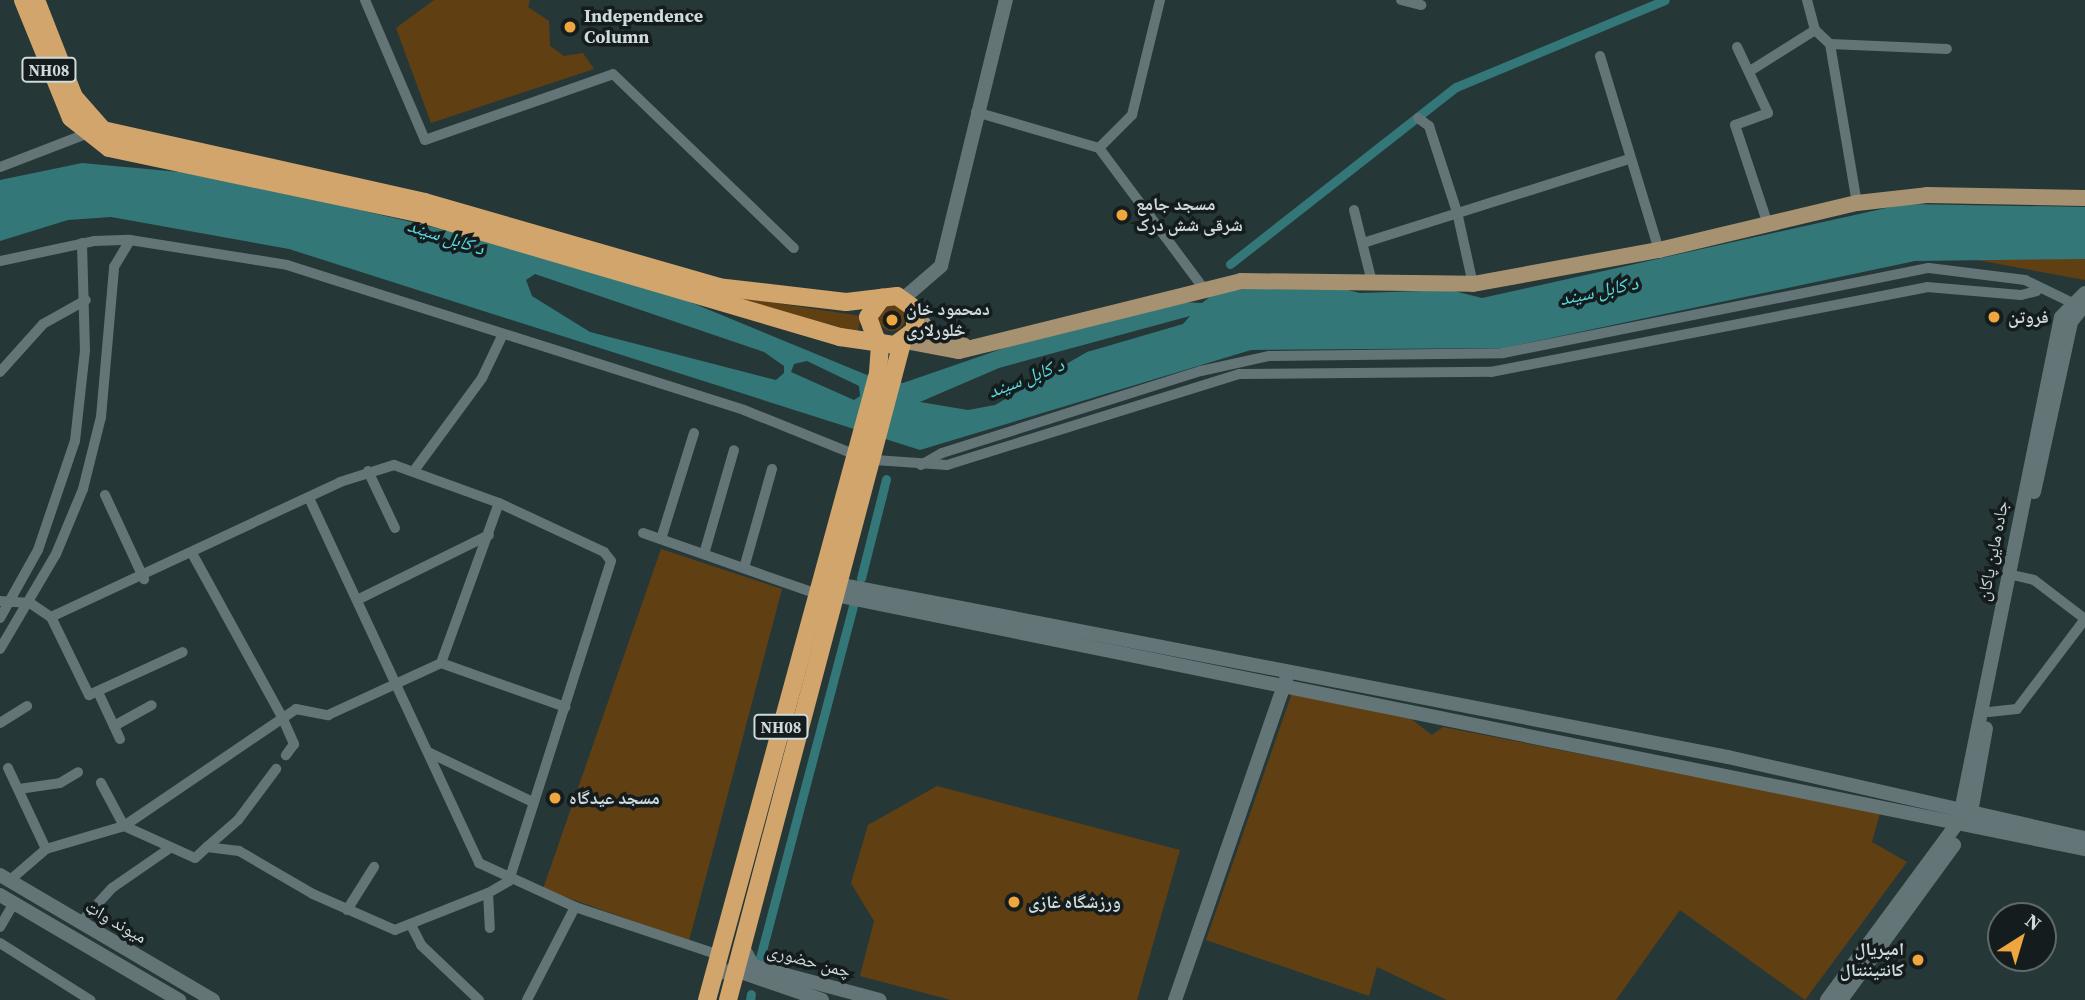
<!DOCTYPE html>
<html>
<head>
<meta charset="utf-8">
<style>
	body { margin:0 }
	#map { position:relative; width:2085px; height:1000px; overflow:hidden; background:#263737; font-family:"Source Serif 4","Noto Naskh Arabic",serif }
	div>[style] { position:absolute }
	.green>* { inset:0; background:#604013 }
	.round { border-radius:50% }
	.water>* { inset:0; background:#337779 }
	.canal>* { height:9px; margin:-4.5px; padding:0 4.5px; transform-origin:4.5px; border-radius:4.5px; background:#337779 }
	.street>* { height:10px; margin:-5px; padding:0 5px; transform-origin:5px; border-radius:5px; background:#637576 }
	.secondary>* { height:14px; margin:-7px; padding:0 7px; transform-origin:7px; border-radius:7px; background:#637576 }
	.primary>* { height:16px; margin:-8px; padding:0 8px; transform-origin:8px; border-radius:8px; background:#a69271 }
	.highway>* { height:18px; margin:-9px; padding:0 9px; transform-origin:9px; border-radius:9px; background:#d2a56d }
	.dots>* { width:19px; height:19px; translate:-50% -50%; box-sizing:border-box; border:4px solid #151c1d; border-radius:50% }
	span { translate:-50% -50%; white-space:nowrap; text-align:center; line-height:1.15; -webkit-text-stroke:7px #151c1d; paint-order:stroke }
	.shield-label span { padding:2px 5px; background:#151c1d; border:2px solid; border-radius:5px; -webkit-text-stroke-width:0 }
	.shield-label { font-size:16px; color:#cfdada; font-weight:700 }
	.poi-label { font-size:18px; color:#cfdada; font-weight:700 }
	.left { translate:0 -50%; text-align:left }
	.right { translate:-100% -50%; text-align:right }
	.street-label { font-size:18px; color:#cfdada }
	.water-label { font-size:19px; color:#59dde3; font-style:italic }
	.north { position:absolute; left:1987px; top:902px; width:70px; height:70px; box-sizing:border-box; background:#151c1d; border:2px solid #5f6869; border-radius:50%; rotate:37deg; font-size:19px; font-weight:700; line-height:28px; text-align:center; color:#cfdada }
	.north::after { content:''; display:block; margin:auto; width:24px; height:32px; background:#f0a63e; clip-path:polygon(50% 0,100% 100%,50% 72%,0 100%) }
</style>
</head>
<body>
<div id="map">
	<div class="green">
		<i style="clip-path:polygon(434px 0,530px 0,528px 7px,549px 21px,550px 46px,564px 56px,583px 53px,594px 69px,431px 123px,396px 28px)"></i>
		<i style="clip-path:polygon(1977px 257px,2085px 259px,2085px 280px,1977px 260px)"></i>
		<i style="clip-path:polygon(730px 296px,861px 316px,858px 331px,847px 336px)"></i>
		<i class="round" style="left:879px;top:305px;width:26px;height:26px"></i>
		<i style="clip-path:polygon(661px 549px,782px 589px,689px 941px,543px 889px)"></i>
		<i style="clip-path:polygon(1292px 693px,1411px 719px,1432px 735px,1443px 727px,1880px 813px,1872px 842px,1907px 862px,1805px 1000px,1680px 910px,1616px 1000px,1447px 1000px,1377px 967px,1369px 996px,1206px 940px)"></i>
		<i style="clip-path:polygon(937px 786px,1180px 850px,1137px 1000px,951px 1000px,860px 976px,874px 921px,851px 883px,868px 825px)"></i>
	</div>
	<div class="water">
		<i style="clip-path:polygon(evenodd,82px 163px,212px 175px,479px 238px,656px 288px,867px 375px,903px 383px,1010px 346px,1179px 302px,1202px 303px,1217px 291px,1319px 283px,1360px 293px,1450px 290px,1482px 298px,1904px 204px,2085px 207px,2085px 259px,1915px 261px,1504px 348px,1251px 350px,920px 450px,289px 249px,111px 217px,68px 220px,0 241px,0 180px,82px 163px,535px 274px,764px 352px,784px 366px,784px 373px,776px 380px,590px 332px,532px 296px,526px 280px,535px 274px,82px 163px,1190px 316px,1183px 324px,1087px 352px,995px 405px,968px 410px,920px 402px,999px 368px,1190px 316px,82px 163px,807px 361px,859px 386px,860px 396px,854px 400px,791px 372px,794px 364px,807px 361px)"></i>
	</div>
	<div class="canal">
		<i style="left:1230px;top:264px;width:287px;rotate:-38.1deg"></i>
		<i style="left:1456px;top:87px;width:226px;rotate:-22.6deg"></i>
		<i style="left:861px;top:578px;width:102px;rotate:-75.8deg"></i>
		<i style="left:760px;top:958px;width:368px;rotate:-75.2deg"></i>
		<i style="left:750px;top:1000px;width:6px;rotate:-81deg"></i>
	</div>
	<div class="street">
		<i style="left:365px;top:0;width:152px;rotate:66.8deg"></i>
		<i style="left:425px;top:140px;width:199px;rotate:-19.3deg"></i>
		<i style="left:613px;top:74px;width:251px;rotate:43.9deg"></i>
		<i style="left:1401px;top:0;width:21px;rotate:14deg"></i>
		<i style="left:1815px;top:30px;width:21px;rotate:43deg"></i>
		<i style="left:1830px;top:44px;width:161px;rotate:80.4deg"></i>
		<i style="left:1830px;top:44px;width:117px;rotate:2.4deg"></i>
		<i style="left:1737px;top:47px;width:73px;rotate:64.8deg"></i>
		<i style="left:1768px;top:113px;width:35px;rotate:160deg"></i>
		<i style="left:1735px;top:125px;width:105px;rotate:71.7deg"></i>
		<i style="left:1600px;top:56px;width:203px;rotate:73.1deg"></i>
		<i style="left:1750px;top:71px;width:77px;rotate:-32.2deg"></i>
		<i style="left:1815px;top:30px;width:31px;rotate:-105deg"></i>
		<i style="left:976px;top:112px;width:128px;rotate:16.3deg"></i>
		<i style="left:1099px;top:148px;width:172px;rotate:53.3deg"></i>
		<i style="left:1418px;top:118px;width:14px;rotate:36deg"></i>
		<i style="left:1429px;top:126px;width:90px;rotate:72deg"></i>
		<i style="left:1457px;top:212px;width:74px;rotate:77.5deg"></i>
		<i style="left:1099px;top:148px;width:47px;rotate:-45deg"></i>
		<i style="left:1132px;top:115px;width:118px;rotate:-76.3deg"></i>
		<i style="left:0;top:167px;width:92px;rotate:-21deg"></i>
		<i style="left:1354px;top:210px;width:74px;rotate:76deg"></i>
		<i style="left:1363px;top:243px;width:279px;rotate:-17.5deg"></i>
		<i style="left:0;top:261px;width:96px;rotate:-12deg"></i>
		<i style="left:94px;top:241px;width:36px;rotate:-2deg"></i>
		<i style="left:130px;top:240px;width:159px;rotate:9deg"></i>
		<i style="left:287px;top:265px;width:479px;rotate:17.6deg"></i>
		<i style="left:744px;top:410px;width:121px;rotate:21.9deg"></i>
		<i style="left:0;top:372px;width:64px;rotate:-48.1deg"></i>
		<i style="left:43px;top:324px;width:49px;rotate:-29.2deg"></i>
		<i style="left:875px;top:460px;width:72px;rotate:4deg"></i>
		<i style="left:947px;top:465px;width:306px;rotate:-17.3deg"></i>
		<i style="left:1239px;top:374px;width:252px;rotate:-0.5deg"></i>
		<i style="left:1491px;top:372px;width:444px;rotate:-11deg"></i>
		<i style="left:1927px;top:287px;width:94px;rotate:4.9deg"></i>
		<i style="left:2021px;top:295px;width:16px;rotate:-14deg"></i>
		<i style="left:921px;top:465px;width:24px;rotate:-30deg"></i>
		<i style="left:942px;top:453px;width:272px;rotate:-17.6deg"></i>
		<i style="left:1201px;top:371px;width:70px;rotate:-12.4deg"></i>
		<i style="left:1269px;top:356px;width:234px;rotate:-0.7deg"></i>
		<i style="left:1503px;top:353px;width:434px;rotate:-11.3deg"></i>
		<i style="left:1929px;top:268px;width:97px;rotate:7.1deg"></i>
		<i style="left:2025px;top:280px;width:58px;rotate:25.7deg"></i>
		<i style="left:416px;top:468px;width:112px;rotate:-53.7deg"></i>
		<i style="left:482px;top:378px;width:49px;rotate:-64.5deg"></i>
		<i style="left:368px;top:471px;width:63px;rotate:64.7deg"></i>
		<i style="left:105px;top:495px;width:93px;rotate:65.1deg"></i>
		<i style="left:309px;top:498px;width:403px;rotate:65deg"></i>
		<i style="left:479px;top:863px;width:106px;rotate:24.6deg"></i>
		<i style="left:575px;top:907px;width:152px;rotate:18.4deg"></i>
		<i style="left:643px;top:533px;width:184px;rotate:19.3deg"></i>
		<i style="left:661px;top:539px;width:111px;rotate:-72.7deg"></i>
		<i style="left:704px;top:554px;width:108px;rotate:-73.9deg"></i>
		<i style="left:193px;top:555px;width:185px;rotate:61.2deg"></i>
		<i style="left:282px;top:717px;width:30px;rotate:66deg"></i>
		<i style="left:294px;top:744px;width:14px;rotate:126deg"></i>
		<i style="left:744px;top:568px;width:103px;rotate:-74.2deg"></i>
		<i style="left:2017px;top:576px;width:17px;rotate:13deg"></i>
		<i style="left:2034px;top:580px;width:64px;rotate:37.4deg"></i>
		<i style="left:357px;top:600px;width:147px;rotate:-26.2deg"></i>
		<i style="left:0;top:601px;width:30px;rotate:4deg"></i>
		<i style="left:30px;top:603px;width:25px;rotate:34deg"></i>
		<i style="left:51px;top:617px;width:319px;rotate:-25deg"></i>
		<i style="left:340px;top:482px;width:57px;rotate:-17.5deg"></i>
		<i style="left:394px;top:465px;width:112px;rotate:19.9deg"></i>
		<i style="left:499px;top:503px;width:116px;rotate:25deg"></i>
		<i style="left:604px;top:552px;width:11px;rotate:52deg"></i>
		<i style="left:611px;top:561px;width:336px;rotate:107.7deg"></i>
		<i style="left:509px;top:881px;width:24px;rotate:150deg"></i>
		<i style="left:488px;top:893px;width:100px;rotate:158.3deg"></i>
		<i style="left:395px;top:930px;width:90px;rotate:-156.3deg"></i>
		<i style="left:313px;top:894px;width:86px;rotate:-149.8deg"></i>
		<i style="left:239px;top:851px;width:32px;rotate:-173deg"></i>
		<i style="left:207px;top:847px;width:16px;rotate:137deg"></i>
		<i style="left:195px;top:858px;width:78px;rotate:-155.7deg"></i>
		<i style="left:124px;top:826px;width:49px;rotate:-118.1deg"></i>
		<i style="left:51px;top:617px;width:87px;rotate:64deg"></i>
		<i style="left:89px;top:695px;width:103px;rotate:-24.6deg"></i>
		<i style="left:0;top:618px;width:78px;rotate:-60.8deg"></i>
		<i style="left:38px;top:550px;width:115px;rotate:-71.3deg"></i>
		<i style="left:75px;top:441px;width:91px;rotate:-83.7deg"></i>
		<i style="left:85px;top:351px;width:108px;rotate:-91.6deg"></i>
		<i style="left:0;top:649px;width:110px;rotate:-59.5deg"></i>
		<i style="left:56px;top:554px;width:70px;rotate:-67.4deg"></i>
		<i style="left:83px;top:489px;width:74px;rotate:-76deg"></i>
		<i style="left:101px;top:417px;width:151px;rotate:-85deg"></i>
		<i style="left:114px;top:267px;width:31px;rotate:-59deg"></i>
		<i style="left:441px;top:663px;width:132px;rotate:19.5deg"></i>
		<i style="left:98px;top:692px;width:52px;rotate:64.9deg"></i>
		<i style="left:1989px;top:712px;width:28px;rotate:-6deg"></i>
		<i style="left:2017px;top:709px;width:113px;rotate:-52.9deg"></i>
		<i style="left:0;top:723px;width:32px;rotate:-32deg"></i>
		<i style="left:114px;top:726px;width:43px;rotate:-28.9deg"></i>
		<i style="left:428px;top:752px;width:116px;rotate:25.5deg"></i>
		<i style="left:8px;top:768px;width:89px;rotate:64.9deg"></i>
		<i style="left:19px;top:789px;width:41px;rotate:-8.3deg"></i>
		<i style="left:60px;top:783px;width:21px;rotate:-31deg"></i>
		<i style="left:207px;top:847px;width:41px;rotate:-41.1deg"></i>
		<i style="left:238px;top:820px;width:64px;rotate:-53.3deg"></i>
		<i style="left:9px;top:881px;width:49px;rotate:-40.9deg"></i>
		<i style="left:46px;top:849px;width:81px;rotate:-16.4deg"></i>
		<i style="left:124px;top:826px;width:208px;rotate:-34.2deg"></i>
		<i style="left:296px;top:709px;width:33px;rotate:11deg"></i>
		<i style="left:328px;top:715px;width:124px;rotate:-24.7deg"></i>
		<i style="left:441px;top:663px;width:170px;rotate:-70.1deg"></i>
		<i style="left:488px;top:893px;width:35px;rotate:87deg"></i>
		<i style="left:347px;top:910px;width:51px;rotate:-57.9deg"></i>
		<i style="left:80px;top:923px;width:47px;rotate:-47.6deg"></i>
		<i style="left:112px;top:888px;width:70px;rotate:-34.6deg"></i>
		<i style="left:411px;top:925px;width:22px;rotate:63deg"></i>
		<i style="left:421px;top:945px;width:80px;rotate:43.5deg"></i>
		<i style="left:0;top:927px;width:28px;rotate:-60deg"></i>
		<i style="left:0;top:943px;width:107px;rotate:32.3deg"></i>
		<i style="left:527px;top:1000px;width:105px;rotate:-62.7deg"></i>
	</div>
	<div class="secondary">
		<i style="left:904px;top:298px;width:49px;rotate:-40.9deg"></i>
		<i style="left:941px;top:266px;width:274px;rotate:-76.3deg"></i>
		<i style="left:2034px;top:492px;width:174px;rotate:-77.7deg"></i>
		<i style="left:2071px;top:322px;width:23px;rotate:-52deg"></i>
		<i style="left:838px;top:584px;width:907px;rotate:11deg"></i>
		<i style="left:1728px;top:757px;width:366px;rotate:12.8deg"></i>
		<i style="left:835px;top:595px;width:1276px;rotate:11.49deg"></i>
		<i style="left:1970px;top:818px;width:91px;rotate:-79.9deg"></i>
		<i style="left:0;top:875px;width:247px;rotate:30.4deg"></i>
		<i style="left:0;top:895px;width:208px;rotate:30.4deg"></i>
		<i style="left:742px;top:946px;width:23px;rotate:61deg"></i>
		<i style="left:753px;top:966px;width:131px;rotate:15deg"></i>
		<i style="left:714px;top:974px;width:21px;rotate:-11deg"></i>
		<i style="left:735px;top:970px;width:92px;rotate:19deg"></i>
		<i style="left:1175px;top:1000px;width:342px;rotate:-70.9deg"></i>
		<i style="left:1827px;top:1000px;width:222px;rotate:-53.6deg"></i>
		<i style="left:1959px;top:821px;width:514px;rotate:-78.56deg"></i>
		<i style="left:2061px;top:317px;width:34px;rotate:-45deg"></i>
		<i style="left:1841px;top:1000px;width:192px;rotate:-53.9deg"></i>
	</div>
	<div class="primary">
		<i style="left:917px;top:316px;width:24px;rotate:52deg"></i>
		<i style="left:932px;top:335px;width:33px;rotate:18deg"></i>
		<i style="left:905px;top:341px;width:55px;rotate:10.5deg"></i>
		<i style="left:959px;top:351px;width:291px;rotate:-13.9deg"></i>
		<i style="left:1241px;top:281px;width:232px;rotate:0.7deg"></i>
		<i style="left:1473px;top:284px;width:189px;rotate:-10.4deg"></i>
		<i style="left:1659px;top:250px;width:204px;rotate:-13.4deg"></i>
		<i style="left:1857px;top:203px;width:70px;rotate:-6.5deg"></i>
		<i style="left:1927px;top:195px;width:158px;rotate:1.1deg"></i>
	</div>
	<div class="highway">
		<i style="left:23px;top:0;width:127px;rotate:67.9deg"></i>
		<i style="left:71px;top:118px;width:48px;rotate:38.3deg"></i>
		<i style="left:109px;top:148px;width:320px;rotate:11.9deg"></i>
		<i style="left:422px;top:214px;width:436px;rotate:16.4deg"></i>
		<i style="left:840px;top:337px;width:56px;rotate:8.3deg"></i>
		<i style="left:895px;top:345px;width:25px;rotate:-37deg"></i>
		<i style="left:915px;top:330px;width:21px;rotate:-90deg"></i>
		<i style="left:915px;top:309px;width:22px;rotate:-144deg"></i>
		<i style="left:897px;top:296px;width:51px;rotate:173.3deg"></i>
		<i style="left:846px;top:302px;width:128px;rotate:-173.3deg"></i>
		<i style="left:719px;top:287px;width:306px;rotate:-163.9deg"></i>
		<i style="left:425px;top:202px;width:330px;rotate:-167.4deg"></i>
		<i style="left:103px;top:130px;width:44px;rotate:-131.3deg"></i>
		<i style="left:74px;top:97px;width:104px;rotate:-111.4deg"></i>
		<i style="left:876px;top:339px;width:23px;rotate:-110deg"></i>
		<i style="left:868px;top:317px;width:24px;rotate:-54deg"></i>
		<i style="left:707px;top:1000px;width:650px;rotate:-74.74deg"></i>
		<i style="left:878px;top:373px;width:31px;rotate:-86deg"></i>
		<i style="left:728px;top:1000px;width:680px;rotate:-75.17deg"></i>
	</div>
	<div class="dots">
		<i style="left:570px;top:27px;background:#f0a63e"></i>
		<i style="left:1122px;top:215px;background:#f0a63e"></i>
		<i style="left:1994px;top:317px;background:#f0a63e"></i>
		<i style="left:892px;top:320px;background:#f0a63e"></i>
		<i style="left:555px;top:798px;background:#f0a63e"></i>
		<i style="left:1014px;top:902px;background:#f0a63e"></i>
		<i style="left:1918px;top:960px;background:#f0a63e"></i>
	</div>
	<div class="shield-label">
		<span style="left:49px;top:70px">NH08</span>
		<span style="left:781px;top:727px">NH08</span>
	</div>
	<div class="poi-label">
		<span class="left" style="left:584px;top:27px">Independence<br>Column</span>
		<span class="left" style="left:1136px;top:215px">مسجد جامع<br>شرقی شش درک</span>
		<span class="left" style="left:906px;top:320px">دمحمود خان<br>څلورلاری</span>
		<span class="left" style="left:2008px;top:317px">فروتن</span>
		<span class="left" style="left:569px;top:798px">مسجد عیدگاه</span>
		<span class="left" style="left:1028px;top:902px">ورزشگاه غازی</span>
		<span class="right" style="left:1904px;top:960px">امپریال<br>کانتیننتال</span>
	</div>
	<div class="street-label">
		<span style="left:1993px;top:551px;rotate:-79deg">جاده ماین پاکان</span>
		<span style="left:116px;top:922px;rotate:30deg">میوند واټ</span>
		<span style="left:809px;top:961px;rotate:15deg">چمن حضوری</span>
	</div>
	<div class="water-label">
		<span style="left:446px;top:237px;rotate:18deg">د کابل سيند</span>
		<span style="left:1599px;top:291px;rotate:-12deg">د کابل سيند</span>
		<span style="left:1026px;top:378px;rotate:-21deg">د کابل سيند</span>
	</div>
	<div class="north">N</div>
</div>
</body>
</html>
